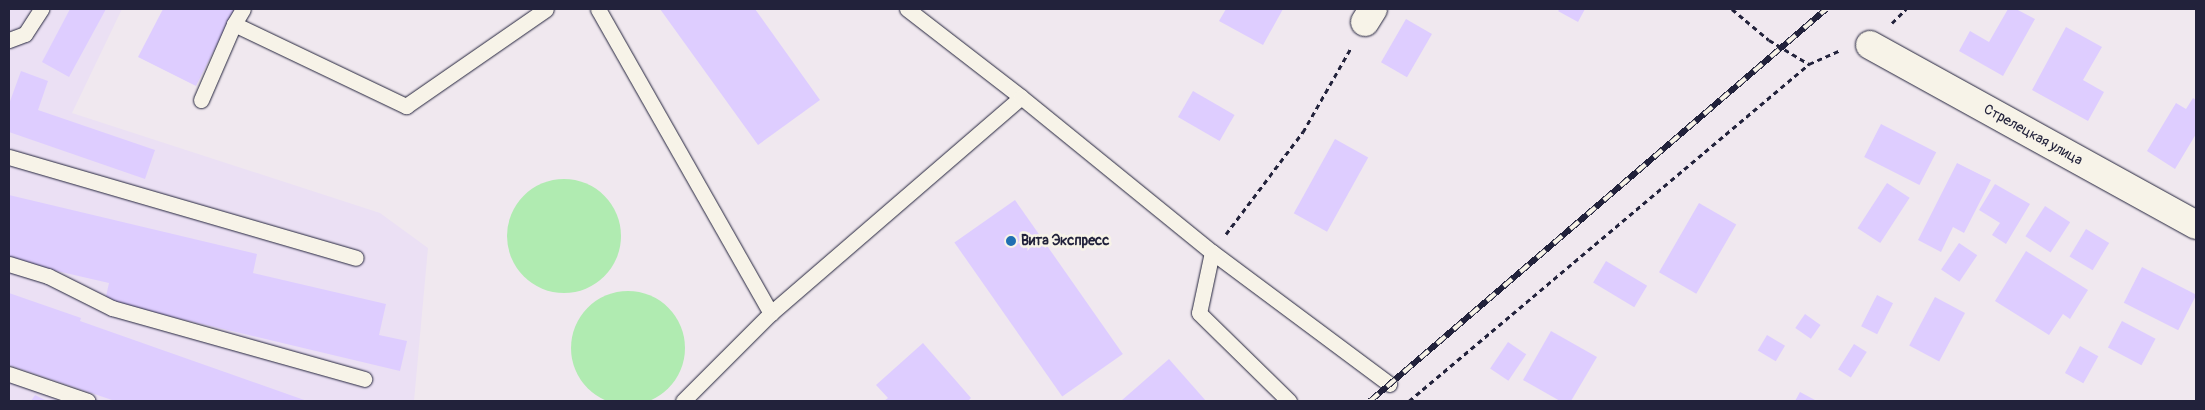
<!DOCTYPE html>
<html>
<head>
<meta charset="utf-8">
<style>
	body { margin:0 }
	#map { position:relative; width:2205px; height:410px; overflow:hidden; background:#f0e8ef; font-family:Pangolin,sans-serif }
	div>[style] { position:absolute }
	.built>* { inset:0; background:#ebe0f4 }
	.green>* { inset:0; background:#b0ebb1 }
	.round { border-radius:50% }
	.building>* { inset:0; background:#decdff; transform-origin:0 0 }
	.path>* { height:3px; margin-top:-1.5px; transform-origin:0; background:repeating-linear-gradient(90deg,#22223b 0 5px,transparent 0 9px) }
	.roads { filter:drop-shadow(0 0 1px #22223b) drop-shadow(0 0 1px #22223b) }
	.service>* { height:15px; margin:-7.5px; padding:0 7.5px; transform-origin:7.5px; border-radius:7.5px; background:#f7f3e8 }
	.minor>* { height:28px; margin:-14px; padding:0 14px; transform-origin:14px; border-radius:14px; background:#f7f3e8 }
	.rail>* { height:5.5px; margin-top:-2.75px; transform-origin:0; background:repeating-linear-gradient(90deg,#f7f3e8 0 11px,#22223b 0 22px); box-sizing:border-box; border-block:1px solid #22223b }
	.dots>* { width:14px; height:14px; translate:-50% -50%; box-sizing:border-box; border:2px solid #f7f3e8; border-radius:50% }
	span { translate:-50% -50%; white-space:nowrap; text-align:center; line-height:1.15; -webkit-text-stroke:5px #f7f3e8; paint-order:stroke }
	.street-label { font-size:14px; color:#22223b }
	.poi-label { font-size:14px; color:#22223b; font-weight:700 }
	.left { translate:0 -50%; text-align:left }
	.frame { position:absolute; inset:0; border:10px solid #22223b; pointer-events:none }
</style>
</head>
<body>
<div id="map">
	<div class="built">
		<i style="clip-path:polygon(9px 9px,122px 9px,72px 113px,380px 213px,428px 248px,414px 401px,9px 401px)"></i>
	</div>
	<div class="green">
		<i class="round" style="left:507px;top:179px;width:114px;height:114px"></i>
		<i class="round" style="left:571px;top:291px;width:114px;height:114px"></i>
	</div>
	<div class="building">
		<i style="clip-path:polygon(70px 9px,106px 9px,69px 77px,42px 62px)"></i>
		<i style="clip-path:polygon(163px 9px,235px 9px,196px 86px,138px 57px)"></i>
		<i style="clip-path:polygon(660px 9px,755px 9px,820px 100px,758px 145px)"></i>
		<i style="clip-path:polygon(1226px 9px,1283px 9px,1263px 45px,1219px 21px)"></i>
		<i style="clip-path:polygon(1560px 9px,1585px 9px,1578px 22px,1558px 11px)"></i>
		<i style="clip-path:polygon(2008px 9px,2016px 9px,2035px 19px,2003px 76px,1959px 51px,1970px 31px,1989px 42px)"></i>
		<i style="left:1406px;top:19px;width:30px;height:50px;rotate:30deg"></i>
		<i style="clip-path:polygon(2066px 27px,2102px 47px,2083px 80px,2104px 92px,2088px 121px,2032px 90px)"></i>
		<i style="clip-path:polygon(21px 71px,48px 81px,38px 110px,155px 150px,145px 179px,9px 132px,9px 104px)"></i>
		<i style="left:1193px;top:91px;width:48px;height:30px;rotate:30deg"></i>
		<i style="clip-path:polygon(2193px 98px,2196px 100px,2196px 134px,2175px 169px,2147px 151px,2176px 103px,2186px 109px)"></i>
		<i style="left:1881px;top:124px;width:62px;height:37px;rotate:27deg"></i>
		<i style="left:1335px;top:139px;width:38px;height:85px;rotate:29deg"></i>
		<i style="clip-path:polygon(1957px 163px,1991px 180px,1964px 233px,1953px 227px,1941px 252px,1918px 240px)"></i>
		<i style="left:1887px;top:183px;width:27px;height:54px;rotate:33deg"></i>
		<i style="clip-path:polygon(1995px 184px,2030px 204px,2006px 244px,1992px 235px,2000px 223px,1979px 210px)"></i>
		<i style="clip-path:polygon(9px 195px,257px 254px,253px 273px,386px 304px,379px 335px,407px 341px,400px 371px,105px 301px,109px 283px,9px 260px)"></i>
		<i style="left:1015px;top:200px;width:188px;height:74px;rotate:55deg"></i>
		<i style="left:1699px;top:203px;width:43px;height:80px;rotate:30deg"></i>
		<i style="left:2045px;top:206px;width:30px;height:36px;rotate:33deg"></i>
		<i style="left:2086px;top:229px;width:27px;height:32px;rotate:31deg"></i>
		<i style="left:1959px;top:243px;width:22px;height:32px;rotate:34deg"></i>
		<i style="clip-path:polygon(2026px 251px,2088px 290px,2070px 319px,2063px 314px,2049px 335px,1995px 301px)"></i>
		<i style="left:1606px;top:261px;width:48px;height:25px;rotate:31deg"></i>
		<i style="left:2142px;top:267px;width:61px;height:40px;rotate:27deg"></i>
		<i style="clip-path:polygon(9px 293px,81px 318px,80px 321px,307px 401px,115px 401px,9px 365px)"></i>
		<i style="left:1877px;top:295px;width:18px;height:35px;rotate:27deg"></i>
		<i style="left:1935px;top:297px;width:34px;height:55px;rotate:28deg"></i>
		<i style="left:1805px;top:314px;width:19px;height:17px;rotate:35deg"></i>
		<i style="left:2122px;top:321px;width:38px;height:30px;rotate:28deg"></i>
		<i style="clip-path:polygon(1551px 331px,1597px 357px,1571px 401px,1560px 401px,1523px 380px)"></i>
		<i style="left:1767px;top:335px;width:21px;height:18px;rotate:31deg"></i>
		<i style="left:1508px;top:342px;width:22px;height:32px;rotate:34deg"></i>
		<i style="clip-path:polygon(923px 343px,971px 398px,968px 401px,884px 401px,888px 398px,876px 385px)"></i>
		<i style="left:1854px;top:344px;width:15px;height:30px;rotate:32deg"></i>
		<i style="left:2080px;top:346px;width:21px;height:31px;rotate:29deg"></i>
		<i style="clip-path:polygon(1169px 359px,1206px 401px,1121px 401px)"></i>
		<i style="clip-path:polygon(1800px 392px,1815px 400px,1815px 401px,1795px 401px)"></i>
		<i style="clip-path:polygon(35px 395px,47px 401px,31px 401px)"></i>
	</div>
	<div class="path">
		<i style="left:1732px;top:9px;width:48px;rotate:40deg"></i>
		<i style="left:1769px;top:40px;width:47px;rotate:31deg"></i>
		<i style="left:1809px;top:64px;width:35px;rotate:-24deg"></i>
		<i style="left:1892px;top:23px;width:20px;rotate:-45deg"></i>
		<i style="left:1226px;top:234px;width:128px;rotate:-53deg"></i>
		<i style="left:1303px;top:132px;width:97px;rotate:-60.3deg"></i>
		<i style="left:1409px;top:401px;width:523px;rotate:-40.11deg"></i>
	</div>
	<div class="roads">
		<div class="service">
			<i style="left:598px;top:9px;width:350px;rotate:60.4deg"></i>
			<i style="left:771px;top:313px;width:330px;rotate:-40.8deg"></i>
			<i style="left:1021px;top:97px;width:144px;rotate:-142.3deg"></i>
			<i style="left:234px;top:24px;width:17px;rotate:-59deg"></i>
			<i style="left:9px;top:40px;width:17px;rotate:-21deg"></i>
			<i style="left:25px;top:34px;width:30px;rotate:-57deg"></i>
			<i style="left:1021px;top:97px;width:246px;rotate:39.1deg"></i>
			<i style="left:1212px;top:252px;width:221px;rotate:36.7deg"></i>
			<i style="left:201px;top:100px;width:83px;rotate:-66.5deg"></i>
			<i style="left:234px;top:24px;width:191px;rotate:25.5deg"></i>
			<i style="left:406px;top:106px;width:170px;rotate:-34.7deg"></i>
			<i style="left:9px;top:157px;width:361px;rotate:16.2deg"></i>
			<i style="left:1212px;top:252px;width:62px;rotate:102deg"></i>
			<i style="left:1199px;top:313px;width:126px;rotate:44.4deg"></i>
			<i style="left:9px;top:264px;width:41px;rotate:17.1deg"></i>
			<i style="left:48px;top:276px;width:72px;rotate:26.6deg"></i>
			<i style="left:112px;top:308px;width:262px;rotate:15.7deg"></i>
			<i style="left:9px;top:374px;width:83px;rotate:18.9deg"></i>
			<i style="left:683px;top:401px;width:124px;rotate:-45deg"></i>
		</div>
		<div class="minor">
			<i style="left:1365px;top:22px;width:15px;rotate:-58deg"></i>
			<i style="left:1870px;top:45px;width:372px;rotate:28.9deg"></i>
		</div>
	</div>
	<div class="rail">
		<i style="left:1370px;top:401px;width:601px;rotate:-40.68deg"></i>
	</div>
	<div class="dots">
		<i style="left:1011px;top:241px;background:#1f6fb2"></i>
	</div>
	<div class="street-label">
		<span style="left:2033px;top:135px;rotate:29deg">Стрелецкая улица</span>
	</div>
	<div class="poi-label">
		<span class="left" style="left:1021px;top:241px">Вита Экспресс</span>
	</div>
	<div class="frame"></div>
</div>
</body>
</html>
